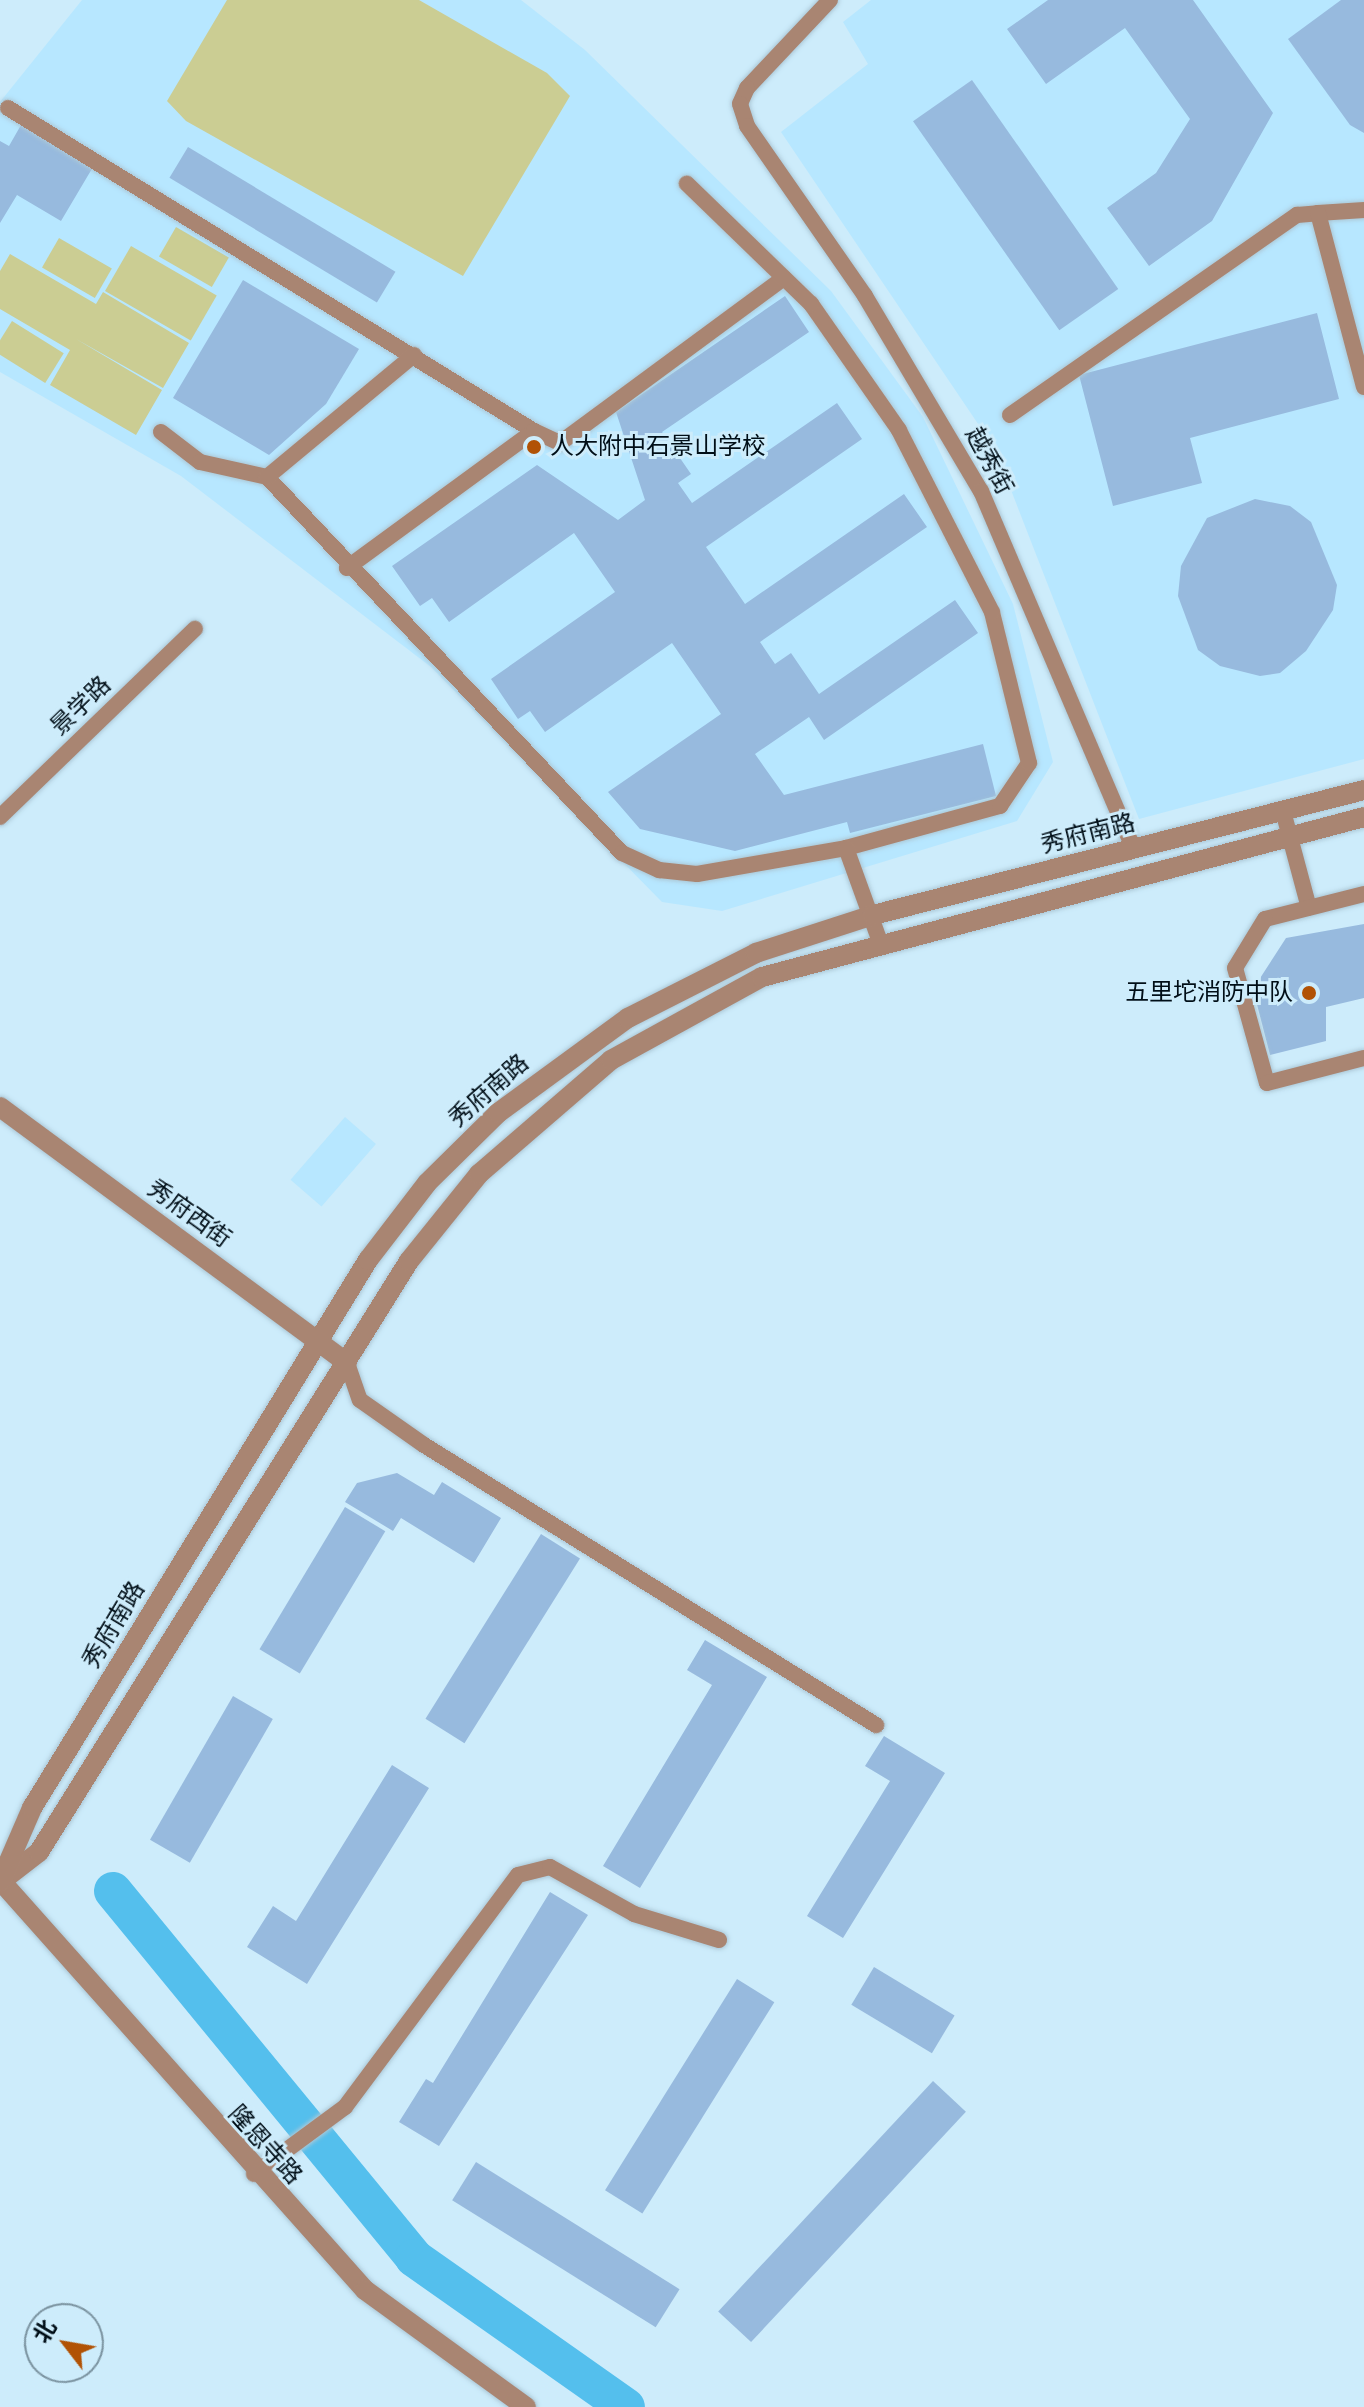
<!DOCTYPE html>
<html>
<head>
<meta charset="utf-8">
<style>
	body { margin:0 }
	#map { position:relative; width:1364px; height:2407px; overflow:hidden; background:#cdecfb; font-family:"Work Sans","Noto Sans SC",sans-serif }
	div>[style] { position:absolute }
	.built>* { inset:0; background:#b7e7ff; transform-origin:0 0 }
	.green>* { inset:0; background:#cbcd93; transform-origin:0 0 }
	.river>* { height:38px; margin:-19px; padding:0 19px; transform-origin:19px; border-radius:19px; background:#54bfed }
	.building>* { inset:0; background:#97bade; transform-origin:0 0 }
	.roads { filter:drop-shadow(0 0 2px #acc8d7) drop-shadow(0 0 2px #acc8d7) }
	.minor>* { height:16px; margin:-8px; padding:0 8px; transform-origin:8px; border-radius:8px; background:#a98572 }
	.tertiary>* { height:20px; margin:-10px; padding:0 10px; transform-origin:10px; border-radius:10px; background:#a98572 }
	.dots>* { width:22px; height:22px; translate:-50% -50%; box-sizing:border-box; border:4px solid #cdecfb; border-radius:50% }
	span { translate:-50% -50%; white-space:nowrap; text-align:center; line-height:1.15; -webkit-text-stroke:6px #cdecfb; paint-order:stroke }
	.poi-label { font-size:24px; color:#000e17 }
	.left { translate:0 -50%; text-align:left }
	.right { translate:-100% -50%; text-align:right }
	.street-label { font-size:24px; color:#000e17 }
	.north { position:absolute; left:24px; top:2303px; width:80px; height:80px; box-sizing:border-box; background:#cdecfb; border:2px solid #7b93a0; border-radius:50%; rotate:301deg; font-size:22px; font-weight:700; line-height:32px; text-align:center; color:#000e17 }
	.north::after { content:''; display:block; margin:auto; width:28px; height:36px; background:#b15205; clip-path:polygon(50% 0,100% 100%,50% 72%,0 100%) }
</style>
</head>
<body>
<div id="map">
	<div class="built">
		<i style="clip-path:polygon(82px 0,521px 0,585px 50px,831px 291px,923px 417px,1013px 604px,1053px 762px,1017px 821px,722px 911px,662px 902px,431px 667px,181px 476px,0 372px,0 102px)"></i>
		<i style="clip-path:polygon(871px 0,1364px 0,1364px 759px,1139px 819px,995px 449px,781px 132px,868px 64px,843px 22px)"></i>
		<i style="left:345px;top:1117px;width:41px;height:83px;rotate:41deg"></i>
	</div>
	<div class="green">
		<i style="clip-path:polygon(227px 0,419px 0,547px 73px,570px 96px,463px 276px,186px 121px,167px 101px)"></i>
		<i style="left:176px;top:227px;width:61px;height:34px;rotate:30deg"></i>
		<i style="left:59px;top:238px;width:61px;height:34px;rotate:30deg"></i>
		<i style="left:131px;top:246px;width:99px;height:52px;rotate:30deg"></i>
		<i style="clip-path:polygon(10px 254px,96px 304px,103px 292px,189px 343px,163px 388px,76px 339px,162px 390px,136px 435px,50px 385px,70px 350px,0 309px,0 271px)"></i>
		<i style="left:12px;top:321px;width:61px;height:35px;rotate:32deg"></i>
	</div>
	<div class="river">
		<i style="left:113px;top:1891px;width:475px;rotate:50.6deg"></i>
		<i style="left:414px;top:2258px;width:259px;rotate:35.1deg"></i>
	</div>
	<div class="building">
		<i style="clip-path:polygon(1048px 0,1193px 0,1273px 113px,1212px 221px,1149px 266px,1107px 208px,1156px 173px,1190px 119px,1125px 28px,1046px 84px,1007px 29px)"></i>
		<i style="clip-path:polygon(1341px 0,1364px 0,1364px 133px,1350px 125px,1288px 39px)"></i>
		<i style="left:972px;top:80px;width:255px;height:72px;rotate:55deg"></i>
		<i style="clip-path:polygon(21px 125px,93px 167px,61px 221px,17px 195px,0 223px,0 141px,9px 146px)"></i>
		<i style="left:188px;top:147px;width:242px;height:36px;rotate:31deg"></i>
		<i style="clip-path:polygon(243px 280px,359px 349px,326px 404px,269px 455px,173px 398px)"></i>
		<i style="clip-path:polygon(785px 296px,809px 332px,662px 432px,691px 474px,678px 483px,692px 503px,837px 403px,862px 439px,706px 547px,745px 604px,904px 494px,927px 527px,760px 642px,775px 664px,791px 653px,819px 694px,955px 600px,978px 633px,824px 740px,809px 717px,755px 754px,784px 795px,983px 744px,996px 796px,850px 833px,847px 822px,735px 851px,640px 829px,608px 792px,721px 714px,672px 643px,545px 732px,530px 711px,518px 719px,491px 679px,615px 592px,574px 533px,449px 622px,432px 598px,420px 606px,392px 566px,537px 465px,618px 520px,645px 500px,616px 412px)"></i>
		<i style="clip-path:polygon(1317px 313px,1339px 399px,1190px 438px,1202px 483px,1113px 506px,1079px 375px)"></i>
		<i style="clip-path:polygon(1255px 499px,1290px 506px,1311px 522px,1337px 585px,1333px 610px,1306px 651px,1280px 673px,1260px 676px,1220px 666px,1198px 650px,1178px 596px,1181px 566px,1207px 518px)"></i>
		<i style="clip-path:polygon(1364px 924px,1364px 998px,1326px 1007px,1326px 1041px,1270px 1055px,1253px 989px,1286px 938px)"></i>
		<i style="clip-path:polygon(397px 1473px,434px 1495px,442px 1482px,501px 1518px,474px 1563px,401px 1518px,393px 1531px,345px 1502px,357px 1483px)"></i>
		<i style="left:345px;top:1507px;width:47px;height:166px;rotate:31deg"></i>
		<i style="left:541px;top:1534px;width:46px;height:218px;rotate:32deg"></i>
		<i style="clip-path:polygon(705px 1640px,767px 1677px,640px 1888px,603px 1866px,712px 1685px,687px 1670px)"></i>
		<i style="left:233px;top:1696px;width:46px;height:166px;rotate:30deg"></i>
		<i style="clip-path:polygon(884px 1736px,945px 1773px,843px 1938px,807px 1916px,890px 1781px,865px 1766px)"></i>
		<i style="clip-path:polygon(392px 1765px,429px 1788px,307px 1984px,247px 1947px,273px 1906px,296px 1921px)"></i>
		<i style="clip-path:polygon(550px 1892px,588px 1915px,439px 2146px,399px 2122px,426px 2079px,433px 2083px)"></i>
		<i style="left:874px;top:1967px;width:94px;height:44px;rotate:31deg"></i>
		<i style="left:737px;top:1979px;width:44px;height:249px;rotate:32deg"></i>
		<i style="left:933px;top:2081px;width:45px;height:315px;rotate:43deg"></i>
		<i style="left:476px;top:2162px;width:240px;height:45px;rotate:32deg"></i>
	</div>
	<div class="roads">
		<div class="minor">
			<i style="left:830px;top:0;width:121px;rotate:133.3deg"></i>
			<i style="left:747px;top:88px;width:17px;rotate:114deg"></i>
			<i style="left:740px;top:104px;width:23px;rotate:72deg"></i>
			<i style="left:747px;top:126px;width:207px;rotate:55.2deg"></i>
			<i style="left:865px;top:296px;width:227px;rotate:59.3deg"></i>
			<i style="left:981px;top:491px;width:389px;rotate:66.9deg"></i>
			<i style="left:8px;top:108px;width:617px;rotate:31.55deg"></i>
			<i style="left:534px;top:431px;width:232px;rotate:143.8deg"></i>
			<i style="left:1318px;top:213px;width:46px;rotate:-3.7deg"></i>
			<i style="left:1010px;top:415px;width:350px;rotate:-34.9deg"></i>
			<i style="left:1297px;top:215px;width:21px;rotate:-5deg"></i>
			<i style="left:1318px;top:213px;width:180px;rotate:75.2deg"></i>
			<i style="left:534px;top:431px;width:29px;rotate:25deg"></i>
			<i style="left:560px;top:443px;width:278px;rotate:-36.4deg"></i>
			<i style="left:161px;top:432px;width:49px;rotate:37.6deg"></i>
			<i style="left:200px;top:462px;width:69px;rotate:12.6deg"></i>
			<i style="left:267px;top:477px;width:517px;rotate:46.65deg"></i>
			<i style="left:622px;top:853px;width:41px;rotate:24.7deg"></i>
			<i style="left:659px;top:870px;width:38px;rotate:6deg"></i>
			<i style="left:697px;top:874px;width:151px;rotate:-9.9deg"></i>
			<i style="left:846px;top:848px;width:160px;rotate:-15.3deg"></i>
			<i style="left:1000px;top:806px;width:52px;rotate:-56deg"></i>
			<i style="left:1029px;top:763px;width:155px;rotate:-103.8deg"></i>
			<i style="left:992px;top:612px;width:204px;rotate:-117.1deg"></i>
			<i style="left:899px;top:430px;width:154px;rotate:-124.9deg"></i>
			<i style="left:811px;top:304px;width:173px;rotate:-135.9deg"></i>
			<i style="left:267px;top:477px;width:191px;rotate:-39.7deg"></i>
			<i style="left:1283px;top:811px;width:100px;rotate:75deg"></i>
			<i style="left:0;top:817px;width:271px;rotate:-44deg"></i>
			<i style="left:846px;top:848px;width:100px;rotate:70.1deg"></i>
			<i style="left:1364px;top:894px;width:102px;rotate:165.8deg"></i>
			<i style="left:1265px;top:919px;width:57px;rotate:121.5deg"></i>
			<i style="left:1235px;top:968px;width:119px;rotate:74.5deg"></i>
			<i style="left:1267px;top:1083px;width:100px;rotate:-14.5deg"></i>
			<i style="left:347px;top:1363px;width:39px;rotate:71deg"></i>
			<i style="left:360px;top:1400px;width:78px;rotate:35.1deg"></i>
			<i style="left:424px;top:1445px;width:532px;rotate:31.78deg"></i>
			<i style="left:254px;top:2174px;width:113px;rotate:-36.4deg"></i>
			<i style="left:345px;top:2107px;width:289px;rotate:-53.3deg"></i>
			<i style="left:518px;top:1875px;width:33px;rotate:-14deg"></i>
			<i style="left:550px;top:1867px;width:96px;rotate:29.2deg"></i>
			<i style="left:634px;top:1914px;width:89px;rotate:17deg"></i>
		</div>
		<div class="tertiary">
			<i style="left:0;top:1107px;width:431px;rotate:36.4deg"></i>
			<i style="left:4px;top:1879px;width:44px;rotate:-37.6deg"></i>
			<i style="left:39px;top:1852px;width:697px;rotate:-57.95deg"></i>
			<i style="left:409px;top:1261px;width:112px;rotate:-51.2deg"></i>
			<i style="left:479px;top:1174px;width:174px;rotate:-40.8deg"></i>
			<i style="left:611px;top:1060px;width:172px;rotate:-28.8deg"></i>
			<i style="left:762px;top:977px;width:623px;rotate:-14.88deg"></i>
			<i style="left:0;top:1880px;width:549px;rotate:48.32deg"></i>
			<i style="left:365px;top:2290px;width:199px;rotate:36deg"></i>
			<i style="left:0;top:1882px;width:81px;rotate:-66.6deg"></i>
			<i style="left:32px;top:1808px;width:643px;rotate:-58.49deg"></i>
			<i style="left:368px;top:1260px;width:97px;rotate:-52.5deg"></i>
			<i style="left:427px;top:1183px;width:100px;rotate:-44.6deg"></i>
			<i style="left:498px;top:1113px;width:161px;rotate:-36.2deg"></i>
			<i style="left:628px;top:1018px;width:144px;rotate:-26.9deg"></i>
			<i style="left:756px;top:953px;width:123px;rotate:-18deg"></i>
			<i style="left:873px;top:915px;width:507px;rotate:-14.28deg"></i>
		</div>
	</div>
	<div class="dots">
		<i style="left:534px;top:447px;background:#b15205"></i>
		<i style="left:1309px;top:993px;background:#b15205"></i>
	</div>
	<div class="poi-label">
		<span class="left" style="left:550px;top:447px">人大附中石景山学校</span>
		<span class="right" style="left:1293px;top:993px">五里坨消防中队</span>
	</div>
	<div class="street-label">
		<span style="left:989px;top:461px;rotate:62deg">越秀街</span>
		<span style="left:81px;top:706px;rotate:-44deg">景学路</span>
		<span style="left:1088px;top:834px;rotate:-14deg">秀府南路</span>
		<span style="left:489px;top:1091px;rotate:-41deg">秀府南路</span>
		<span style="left:189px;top:1214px;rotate:36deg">秀府西街</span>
		<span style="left:114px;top:1625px;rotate:-59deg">秀府南路</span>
		<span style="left:265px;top:2145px;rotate:48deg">隆恩寺路</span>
	</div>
	<div class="north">北</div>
</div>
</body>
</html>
